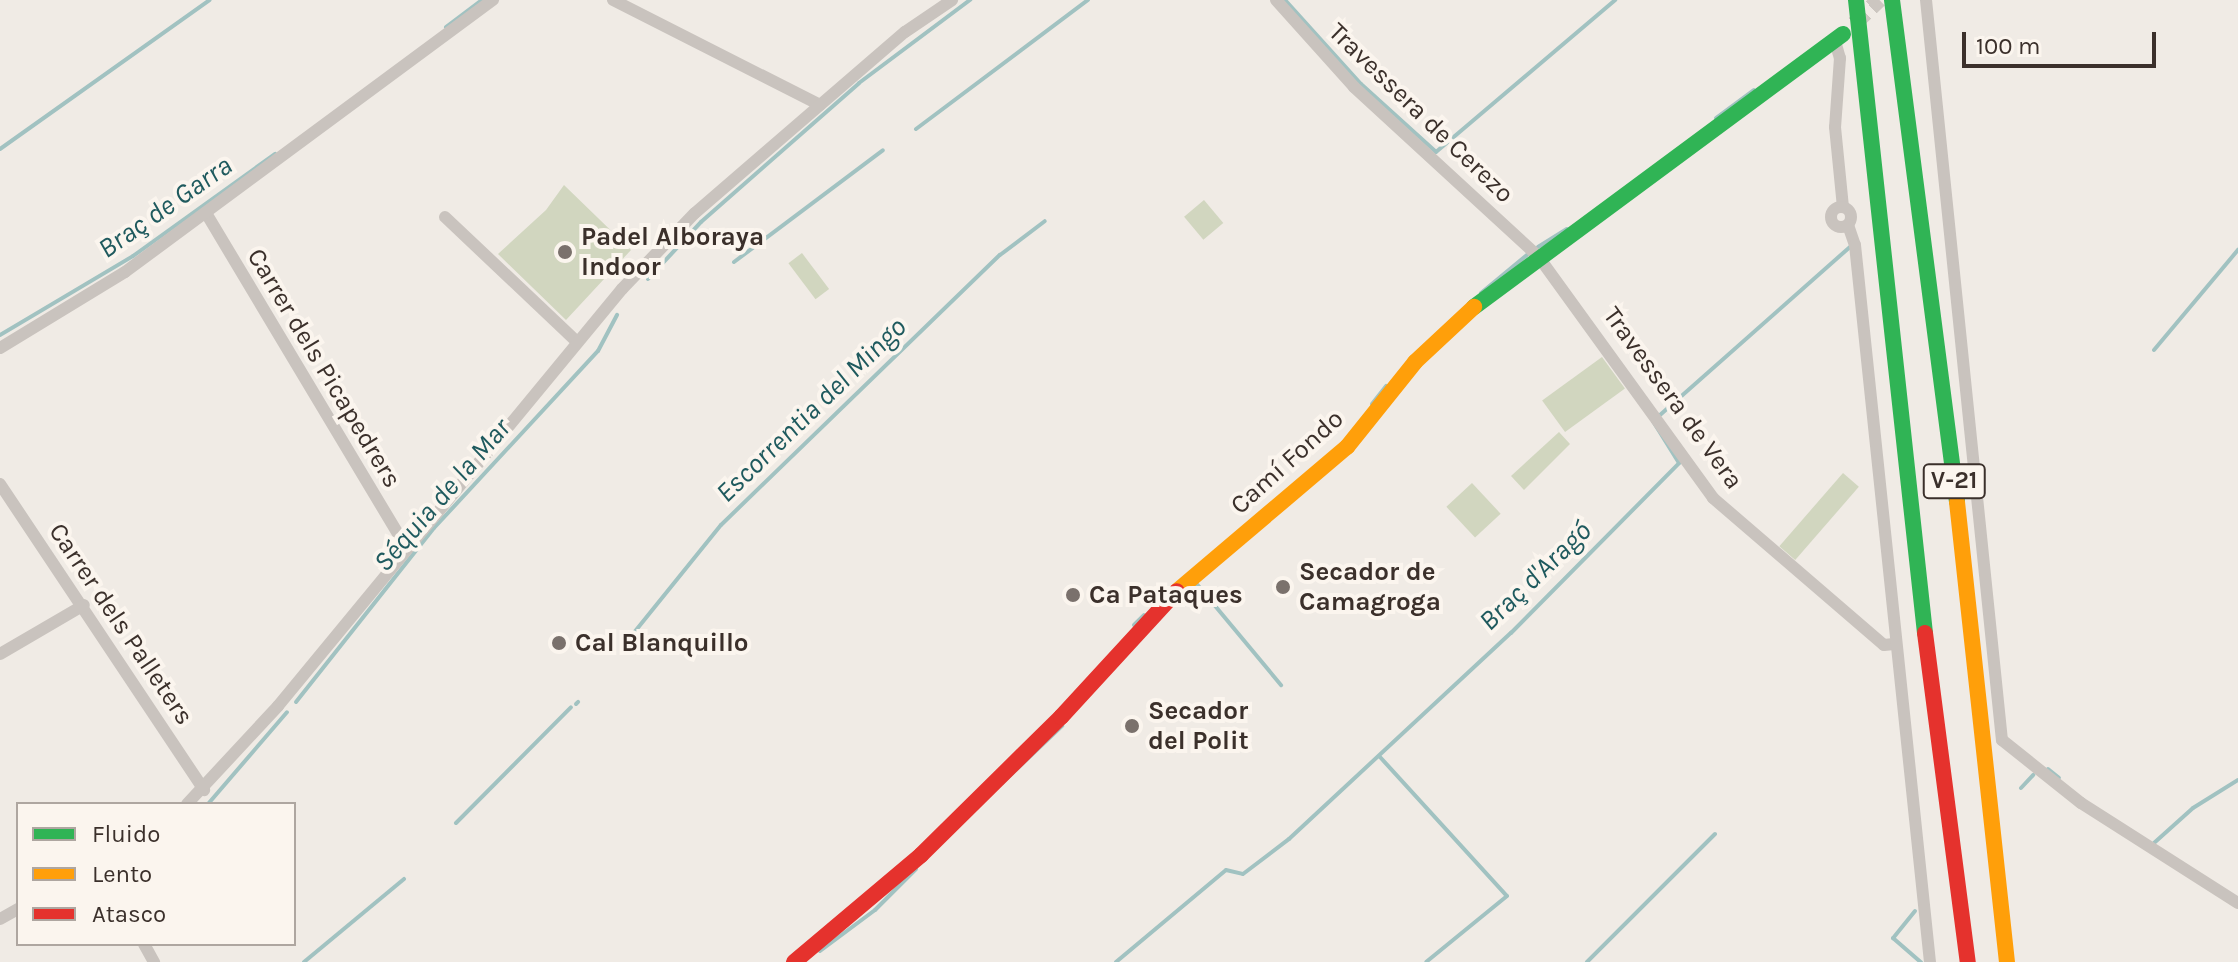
<!DOCTYPE html>
<html>
<head>
<meta charset="utf-8">
<style>
	body { margin:0 }
	#map { position:relative; width:2238px; height:962px; overflow:hidden; background:#f0ebe5; font-family:Karla,sans-serif }
	div>[style] { position:absolute }
	.green>* { inset:0; background:#d1d6bf; transform-origin:0 0 }
	.stream>* { height:4px; margin:-2px; padding:0 2px; transform-origin:2px; border-radius:2px; background:#a1c2c1 }
	.secondary-tunnel>* { height:16px; margin-top:-8px; transform-origin:0; background:repeating-linear-gradient(90deg,#ccc6c0 0 16px,transparent 0 24px) }
	.street>* { height:12px; margin:-6px; padding:0 6px; transform-origin:6px; border-radius:6px; background:#c9c3be }
	.street>.ring { margin:-6px; padding:0; box-sizing:content-box; background:none; border:12px solid #c9c3be; border-radius:50% }
	.fast>* { height:16px; margin:-8px; padding:0 8px; transform-origin:8px; border-radius:8px; background:#30b455 }
	.slow>* { height:16px; margin:-8px; padding:0 8px; transform-origin:8px; border-radius:8px; background:#ff9f0a }
	.jam>* { height:16px; margin:-8px; padding:0 8px; transform-origin:8px; border-radius:8px; background:#e5322d }
	.dots>* { width:22px; height:22px; translate:-50% -50%; box-sizing:border-box; border:4px solid #fbf5ee; border-radius:50% }
	span { translate:-50% -50%; white-space:nowrap; text-align:center; line-height:1.15; -webkit-text-stroke:8px #fbf5ee; paint-order:stroke }
	.shield-label span { padding:2px 6px; background:#fbf5ee; border:2px solid; border-radius:6px; -webkit-text-stroke-width:0 }
	.shield-label { font-size:24px; color:#3b302b; font-weight:700 }
	.street-label { font-size:26px; color:#3b302b }
	.poi-label { font-size:26px; color:#3b302b; font-weight:700 }
	.left { translate:0 -50%; text-align:left }
	.water-label { font-size:28px; color:#1f5a5e; font-style:italic }
	.legend { position:absolute; left:16px; top:802px; width:280px; height:144px; box-sizing:border-box; background:#fbf5ee; border:2px solid #aea6a0; margin:0; padding:10px 14px; list-style:none; font-size:24px; color:#3b302b }
	.legend li { display:flex; align-items:center; gap:16px; height:40px }
	.legend b { width:40px; border:2px solid #aea6a0 }
	.scale { position:absolute; left:1962px; top:32px; width:194px; height:36px; box-sizing:border-box; border:4px solid #3b302b; border-top:0; padding-left:10px; font-size:24px; line-height:28px; white-space:nowrap; color:#3b302b; -webkit-text-stroke:6px #fbf5ee; paint-order:stroke }
</style>
</head>
<body>
<div id="map">
	<div class="green">
		<i style="clip-path:polygon(564px 185px,631px 250px,566px 320px,498px 254px,546px 210px)"></i>
		<i style="left:1204px;top:200px;width:30px;height:26px;rotate:50deg"></i>
		<i style="left:802px;top:253px;width:45px;height:17px;rotate:53deg"></i>
		<i style="left:1602px;top:357px;width:39px;height:74px;rotate:54deg"></i>
		<i style="clip-path:polygon(1559px 432px,1570px 444px,1524px 490px,1511px 476px)"></i>
		<i style="left:1843px;top:473px;width:21px;height:97px;rotate:41deg"></i>
		<i style="left:1472px;top:483px;width:42px;height:35px;rotate:47deg"></i>
	</div>
	<div class="stream">
		<i style="left:1285px;top:0;width:113px;rotate:47.9deg"></i>
		<i style="left:1361px;top:84px;width:101px;rotate:42.2deg"></i>
		<i style="left:1436px;top:152px;width:235px;rotate:-40.3deg"></i>
		<i style="left:446px;top:27px;width:45px;rotate:-36.9deg"></i>
		<i style="left:1716px;top:118px;width:47px;rotate:-36.4deg"></i>
		<i style="left:916px;top:129px;width:215px;rotate:-36.9deg"></i>
		<i style="left:0;top:149px;width:257px;rotate:-35.4deg"></i>
		<i style="left:1538px;top:247px;width:34px;rotate:-32deg"></i>
		<i style="left:734px;top:262px;width:186px;rotate:-36.9deg"></i>
		<i style="left:648px;top:279px;width:78px;rotate:-47.1deg"></i>
		<i style="left:701px;top:222px;width:210px;rotate:-41.3deg"></i>
		<i style="left:859px;top:83px;width:139px;rotate:-36.8deg"></i>
		<i style="left:1481px;top:293px;width:60px;rotate:-39.6deg"></i>
		<i style="left:0;top:335px;width:155px;rotate:-30.7deg"></i>
		<i style="left:133px;top:256px;width:175px;rotate:-35.7deg"></i>
		<i style="left:2154px;top:350px;width:131px;rotate:-50deg"></i>
		<i style="left:1372px;top:404px;width:23px;rotate:-52deg"></i>
		<i style="left:1660px;top:415px;width:254px;rotate:-41.5deg"></i>
		<i style="left:1181px;top:597px;width:21px;rotate:-43deg"></i>
		<i style="left:1196px;top:583px;width:133px;rotate:50.2deg"></i>
		<i style="left:1134px;top:625px;width:14px;rotate:-45deg"></i>
		<i style="left:624px;top:645px;width:154px;rotate:-51.1deg"></i>
		<i style="left:721px;top:525px;width:388px;rotate:-44.1deg"></i>
		<i style="left:1000px;top:255px;width:56px;rotate:-37.1deg"></i>
		<i style="left:296px;top:702px;width:222px;rotate:-51.6deg"></i>
		<i style="left:434px;top:528px;width:241px;rotate:-47.2deg"></i>
		<i style="left:598px;top:351px;width:41px;rotate:-62.2deg"></i>
		<i style="left:576px;top:704px;width:3px;rotate:-45deg"></i>
		<i style="left:1380px;top:757px;width:188px;rotate:47.6deg"></i>
		<i style="left:1507px;top:896px;width:104px;rotate:140.8deg"></i>
		<i style="left:2048px;top:769px;width:14px;rotate:39deg"></i>
		<i style="left:1002px;top:783px;width:83px;rotate:-43.5deg"></i>
		<i style="left:2021px;top:788px;width:18px;rotate:-47deg"></i>
		<i style="left:208px;top:804px;width:121px;rotate:-49.3deg"></i>
		<i style="left:456px;top:823px;width:163px;rotate:-45.2deg"></i>
		<i style="left:2154px;top:843px;width:52px;rotate:-41.9deg"></i>
		<i style="left:2193px;top:808px;width:53px;rotate:-31.9deg"></i>
		<i style="left:1915px;top:911px;width:35px;rotate:129deg"></i>
		<i style="left:1893px;top:938px;width:37px;rotate:41deg"></i>
		<i style="left:820px;top:951px;width:69px;rotate:-36.7deg"></i>
		<i style="left:875px;top:910px;width:58px;rotate:-45deg"></i>
		<i style="left:304px;top:962px;width:130px;rotate:-39.7deg"></i>
		<i style="left:1116px;top:962px;width:143px;rotate:-39.9deg"></i>
		<i style="left:1226px;top:870px;width:17px;rotate:13deg"></i>
		<i style="left:1243px;top:874px;width:58px;rotate:-37.3deg"></i>
		<i style="left:1289px;top:839px;width:303px;rotate:-42.9deg"></i>
		<i style="left:1511px;top:633px;width:239px;rotate:-45.3deg"></i>
		<i style="left:1679px;top:463px;width:49px;rotate:-121.8deg"></i>
		<i style="left:1587px;top:962px;width:181px;rotate:-45deg"></i>
	</div>
	<div class="secondary-tunnel">
		<i style="left:1854px;top:24px;width:35px;rotate:-44deg"></i>
	</div>
	<div class="street">
		<i style="left:613px;top:0;width:232px;rotate:26.9deg"></i>
		<i style="left:1276px;top:0;width:117px;rotate:48.1deg"></i>
		<i style="left:1354px;top:87px;width:250px;rotate:42.6deg"></i>
		<i style="left:1538px;top:256px;width:299px;rotate:54.1deg"></i>
		<i style="left:1713px;top:498px;width:225px;rotate:40.7deg"></i>
		<i style="left:1884px;top:645px;width:10px;rotate:-6deg"></i>
		<i style="left:1926px;top:0;width:744px;rotate:84.14deg"></i>
		<i style="left:2002px;top:740px;width:101px;rotate:38.6deg"></i>
		<i style="left:2081px;top:803px;width:186px;rotate:32.5deg"></i>
		<i style="left:1835px;top:41px;width:18px;rotate:74deg"></i>
		<i style="left:1840px;top:58px;width:69px;rotate:94.1deg"></i>
		<i style="left:1835px;top:127px;width:80px;rotate:84.3deg"></i>
		<i class="ring" style="left:1831px;top:207px;width:8px;height:8px"></i>
		<i style="left:206px;top:213px;width:388px;rotate:59.1deg"></i>
		<i style="left:445px;top:217px;width:182px;rotate:43.4deg"></i>
		<i style="left:1848px;top:225px;width:21px;rotate:71deg"></i>
		<i style="left:1855px;top:245px;width:721px;rotate:84.03deg"></i>
		<i style="left:0;top:348px;width:146px;rotate:-31.3deg"></i>
		<i style="left:125px;top:272px;width:458px;rotate:-36.5deg"></i>
		<i style="left:0;top:484px;width:368px;rotate:56.3deg"></i>
		<i style="left:0;top:654px;width:97px;rotate:-30.3deg"></i>
		<i style="left:187px;top:804px;width:134px;rotate:-47.1deg"></i>
		<i style="left:278px;top:706px;width:541px;rotate:-50.48deg"></i>
		<i style="left:622px;top:289px;width:105px;rotate:-46.2deg"></i>
		<i style="left:695px;top:213px;width:277px;rotate:-40.8deg"></i>
		<i style="left:905px;top:32px;width:57px;rotate:-34.2deg"></i>
		<i style="left:0;top:919px;width:21px;rotate:-29deg"></i>
		<i style="left:144px;top:944px;width:21px;rotate:61deg"></i>
	</div>
	<div class="fast">
		<i style="left:1856px;top:0;width:637px;rotate:83.78deg"></i>
		<i style="left:1892px;top:0;width:506px;rotate:82.62deg"></i>
		<i style="left:1474px;top:307px;width:459px;rotate:-36.5deg"></i>
	</div>
	<div class="slow">
		<i style="left:1957px;top:502px;width:463px;rotate:83.8deg"></i>
		<i style="left:1177px;top:591px;width:223px;rotate:-40.3deg"></i>
		<i style="left:1347px;top:447px;width:109px;rotate:-51.3deg"></i>
		<i style="left:1415px;top:362px;width:81px;rotate:-43deg"></i>
	</div>
	<div class="jam">
		<i style="left:1925px;top:633px;width:332px;rotate:82.6deg"></i>
		<i style="left:794px;top:962px;width:166px;rotate:-40.1deg"></i>
		<i style="left:921px;top:855px;width:197px;rotate:-44.6deg"></i>
		<i style="left:1061px;top:717px;width:171px;rotate:-47.4deg"></i>
	</div>
	<div class="dots">
		<i style="left:565px;top:252px;background:#7a716c"></i>
		<i style="left:1283px;top:587px;background:#7a716c"></i>
		<i style="left:1073px;top:595px;background:#7a716c"></i>
		<i style="left:559px;top:643px;background:#7a716c"></i>
		<i style="left:1132px;top:726px;background:#7a716c"></i>
	</div>
	<div class="shield-label">
		<span style="left:1954px;top:481px">V-21</span>
	</div>
	<div class="street-label">
		<span style="left:1421px;top:113px;rotate:44deg">Travessera de Cerezo</span>
		<span style="left:324px;top:368px;rotate:59deg">Carrer dels Picapedrers</span>
		<span style="left:1673px;top:398px;rotate:54deg">Travessera de Vera</span>
		<span style="left:1287px;top:462px;rotate:-42deg">Camí Fondo</span>
		<span style="left:121px;top:624px;rotate:56deg">Carrer dels Palleters</span>
	</div>
	<div class="poi-label">
		<span class="left" style="left:581px;top:252px">Padel Alboraya<br>Indoor</span>
		<span class="left" style="left:1299px;top:587px">Secador de<br>Camagroga</span>
		<span class="left" style="left:1089px;top:595px">Ca Pataques</span>
		<span class="left" style="left:575px;top:643px">Cal Blanquillo</span>
		<span class="left" style="left:1148px;top:726px">Secador<br>del Polit</span>
	</div>
	<div class="water-label">
		<span style="left:165px;top:207px;rotate:-35deg">Braç de Garra</span>
		<span style="left:811px;top:410px;rotate:-44deg">Escorrentia del Mingo</span>
		<span style="left:442px;top:495px;rotate:-49deg">Séquia de la Mar</span>
		<span style="left:1535px;top:576px;rotate:-44deg">Braç d'Aragó</span>
	</div>
	<ul class="legend">
	<li><b style="height:10px;background:#30b455"></b>Fluido</li>
	<li><b style="height:10px;background:#ff9f0a"></b>Lento</li>
	<li><b style="height:10px;background:#e5322d"></b>Atasco</li>
	</ul>
	<div class="scale">100 m</div>
</div>
</body>
</html>
